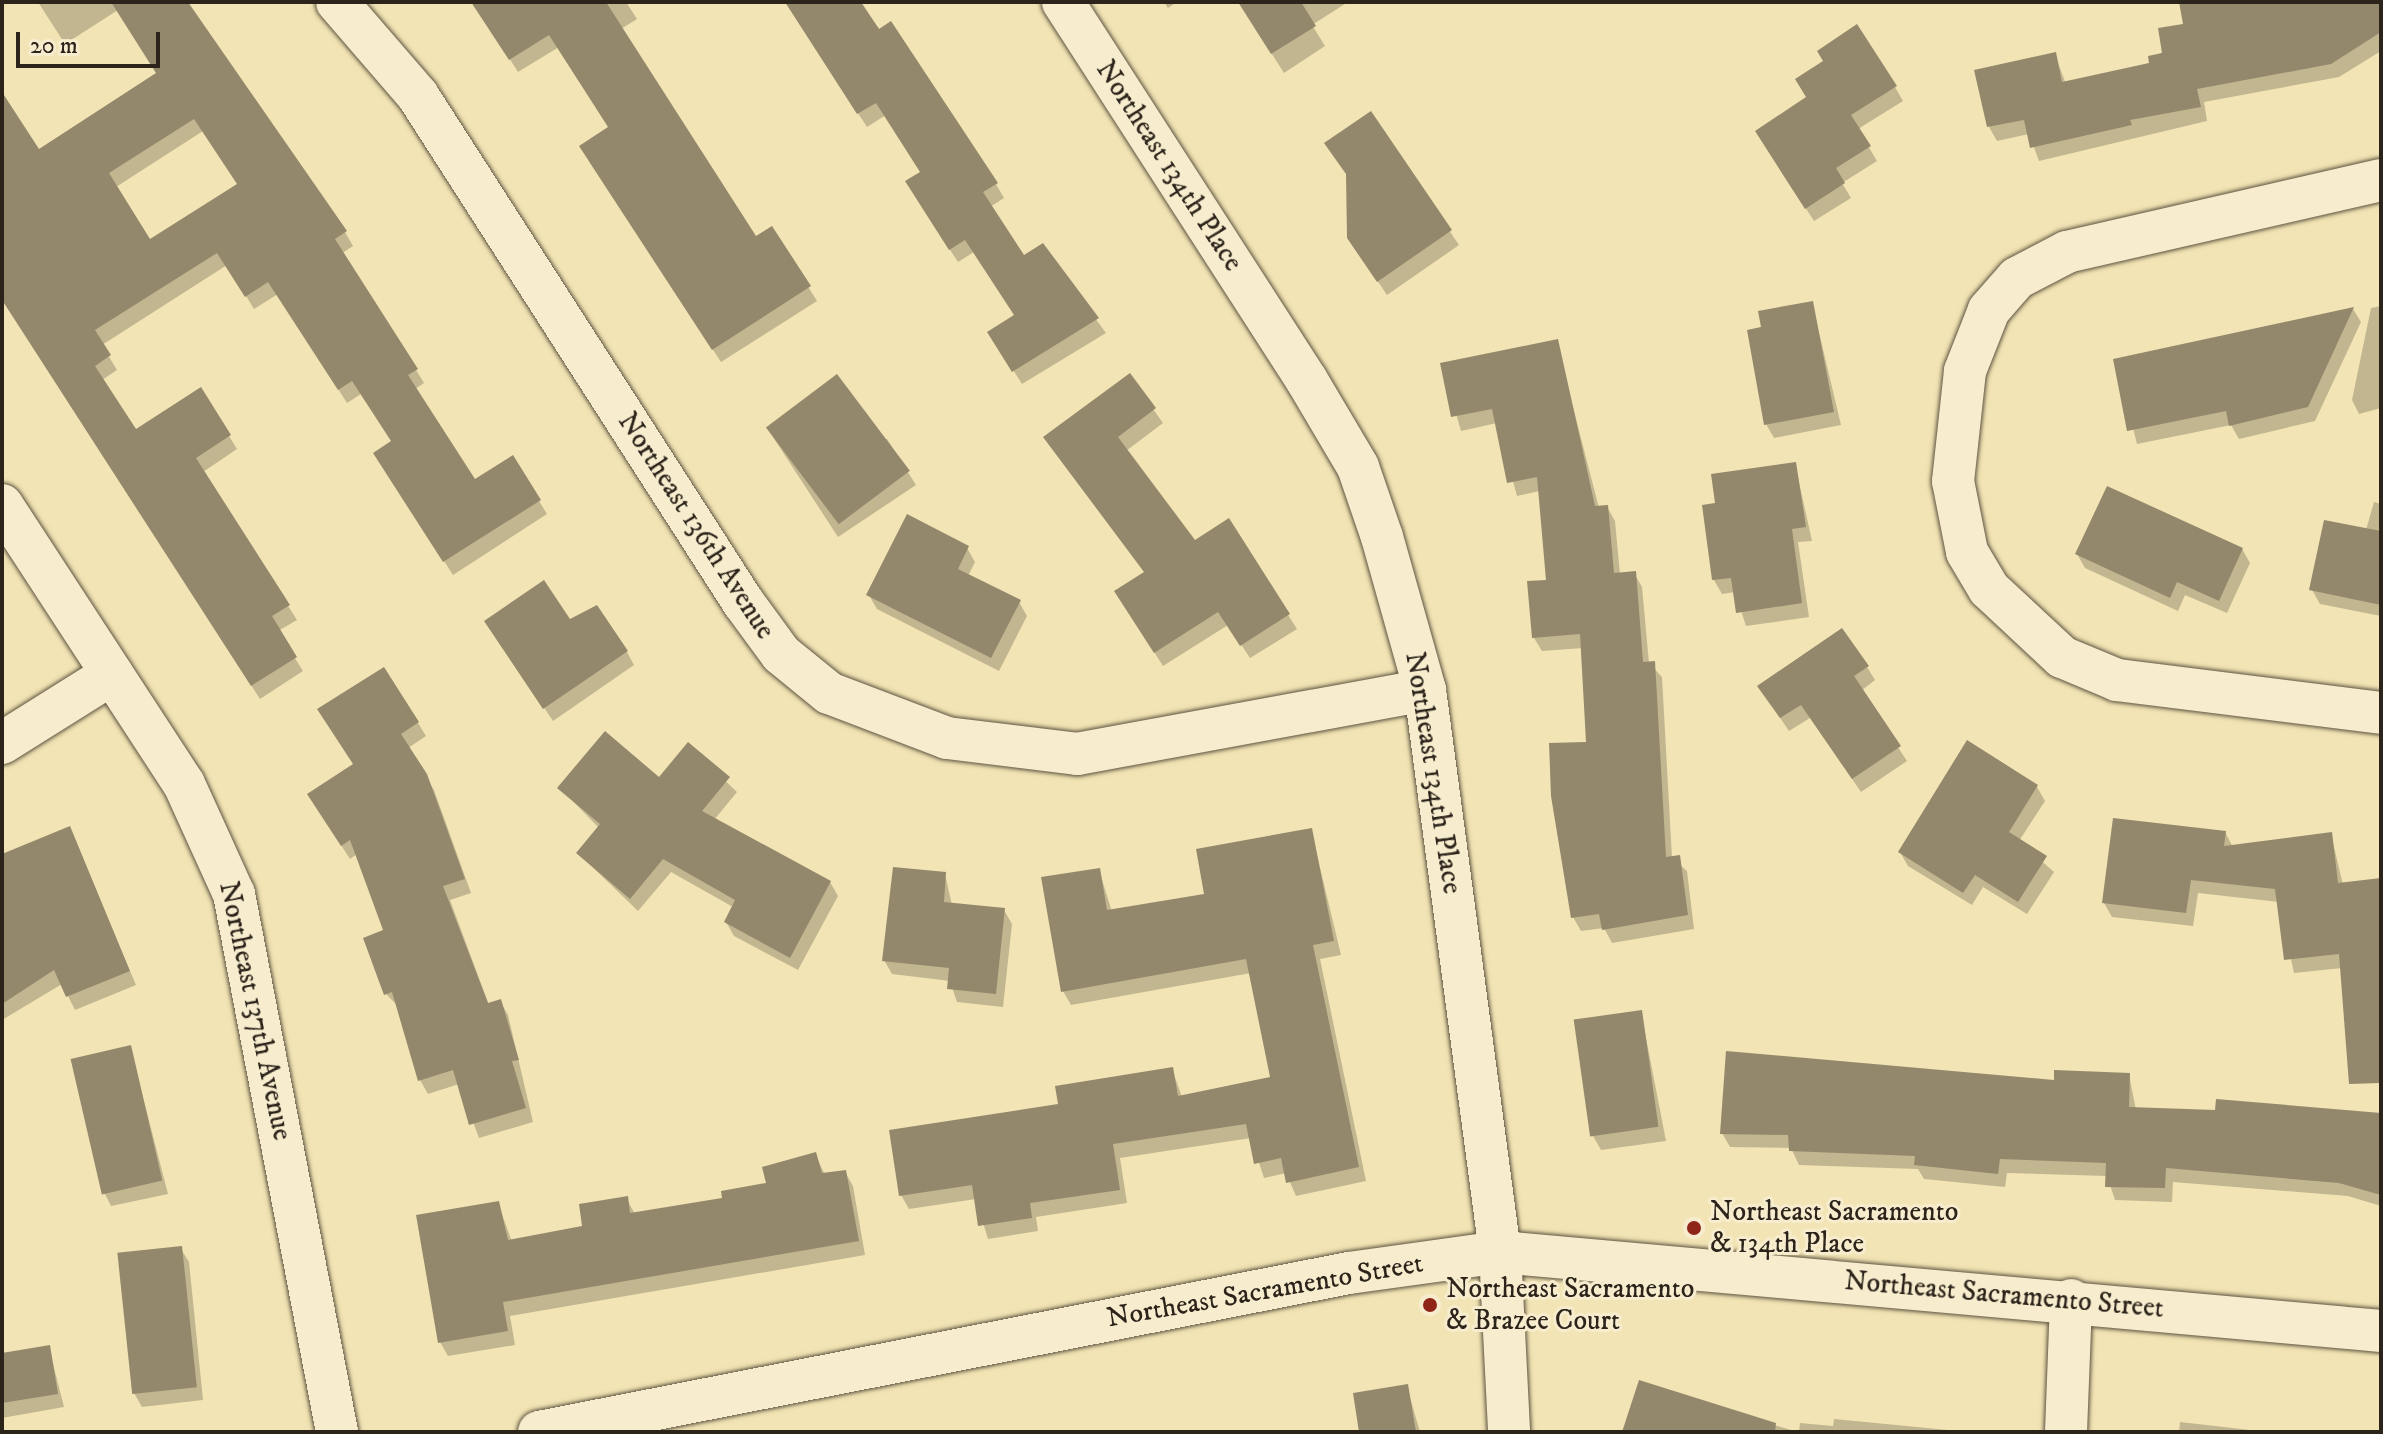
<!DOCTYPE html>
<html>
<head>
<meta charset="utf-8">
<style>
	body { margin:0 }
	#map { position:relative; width:2383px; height:1434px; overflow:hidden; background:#f2e4b4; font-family:"IM FELL DW Pica",serif }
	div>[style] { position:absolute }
	.shadow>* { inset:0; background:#0003 }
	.building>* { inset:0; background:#93886b; transform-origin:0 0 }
	.roads { filter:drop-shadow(0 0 2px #5e5441) drop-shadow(0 0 2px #5e5441) }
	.minor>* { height:42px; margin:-21px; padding:0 21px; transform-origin:21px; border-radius:21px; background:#f7edce }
	.dots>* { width:22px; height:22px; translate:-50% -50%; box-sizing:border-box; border:4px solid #f7edce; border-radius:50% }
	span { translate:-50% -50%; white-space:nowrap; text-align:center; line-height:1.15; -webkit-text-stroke:6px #f7edce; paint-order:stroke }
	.street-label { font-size:28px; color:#2c241b }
	.poi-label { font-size:28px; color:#2c241b }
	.left { translate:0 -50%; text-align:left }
	.frame { position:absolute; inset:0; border:4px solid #2c241b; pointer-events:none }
	.scale { position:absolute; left:16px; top:32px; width:144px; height:36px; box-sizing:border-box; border:4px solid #2c241b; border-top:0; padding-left:10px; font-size:24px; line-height:28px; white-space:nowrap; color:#2c241b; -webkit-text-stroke:6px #f7edce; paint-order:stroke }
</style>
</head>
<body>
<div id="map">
	<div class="shadow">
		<i style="clip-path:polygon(evenodd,38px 2px,169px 2px,191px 11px,345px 232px,353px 246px,341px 254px,416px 370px,424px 383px,415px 389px,474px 481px,539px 501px,547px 514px,453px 575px,384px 467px,393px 442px,361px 394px,347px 403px,278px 294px,254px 309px,227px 265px,102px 345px,117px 370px,102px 380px,135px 431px,229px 436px,237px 449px,203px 472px,297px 620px,278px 631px,303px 671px,260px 699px,2px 298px,2px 96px,38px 152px,158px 74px,118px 10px,65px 44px,38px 2px,203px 131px,239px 185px,149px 241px,116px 187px,203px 131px)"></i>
		<i style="clip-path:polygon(491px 2px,626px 2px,637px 19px,621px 29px,756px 239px,772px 229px,817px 301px,721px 362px,589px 161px,610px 128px,559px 47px,518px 72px,488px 25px)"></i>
		<i style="clip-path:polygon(785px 2px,859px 2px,996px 184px,1004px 198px,990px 207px,1023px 258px,1042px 246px,1106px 333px,1022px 384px,998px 346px,1016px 316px,974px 252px,958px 262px,915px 196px,922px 173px,886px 115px,867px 127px)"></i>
		<i style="clip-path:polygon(1164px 2px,1177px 2px,1168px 8px)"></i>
		<i style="clip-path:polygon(1239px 2px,1348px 2px,1312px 25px,1325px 46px,1284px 73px)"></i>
		<i style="clip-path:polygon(2181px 2px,2381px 2px,2381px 51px,2339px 77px,2204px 102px,2207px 121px,2039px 161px,2029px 134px,1997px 141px,1989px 127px,2055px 55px,2066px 84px,2151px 65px,2185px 25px)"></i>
		<i style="clip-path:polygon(1895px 87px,1903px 101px,1858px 129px,1877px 161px,1842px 183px,1851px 198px,1814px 221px,1765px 145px)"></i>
		<i style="clip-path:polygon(1370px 113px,1459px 245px,1387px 295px,1358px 252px,1348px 176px)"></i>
		<i style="clip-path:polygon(1812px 303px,1841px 425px,1774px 438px,1766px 424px,1764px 329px)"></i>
		<i style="clip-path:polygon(2381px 306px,2381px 408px,2359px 414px,2352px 400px,2371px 308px)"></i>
		<i style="clip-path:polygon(2353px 309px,2361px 322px,2315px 421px,2239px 439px,2231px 425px,2137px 444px,2116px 361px)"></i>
		<i style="clip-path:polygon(1556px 341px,1599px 508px,1607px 507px,1615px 521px,1620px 574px,1634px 573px,1642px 587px,1649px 663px,1662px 677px,1672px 858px,1687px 871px,1694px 929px,1612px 943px,1604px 928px,1581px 931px,1573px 917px,1588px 744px,1583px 648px,1542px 651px,1534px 638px,1549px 581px,1540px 491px,1517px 496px,1497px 423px,1461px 431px,1442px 365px)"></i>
		<i style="clip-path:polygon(1129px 375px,1163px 423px,1126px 451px,1195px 542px,1228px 521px,1297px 629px,1250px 658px,1228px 625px,1163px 666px,1125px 606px,1146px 574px,1046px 438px)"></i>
		<i style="clip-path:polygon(773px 437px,887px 439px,916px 485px,838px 537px)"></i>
		<i style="clip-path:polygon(1795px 464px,1812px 541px,1798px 542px,1809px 617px,1746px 626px,1735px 592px,1722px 594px,1714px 580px,1717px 505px)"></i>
		<i style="clip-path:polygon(2374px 502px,2381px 504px,2381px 616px,2320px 604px,2312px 590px,2366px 530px)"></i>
		<i style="clip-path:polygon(967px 548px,975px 562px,968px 576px,1019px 602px,1027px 616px,999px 671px,877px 609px,869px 595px)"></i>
		<i style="clip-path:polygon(2242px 549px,2250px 563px,2227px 613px,2185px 595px,2178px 611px,2085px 568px,2077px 554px)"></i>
		<i style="clip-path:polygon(569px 622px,627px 652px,634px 665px,553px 721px,495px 635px)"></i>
		<i style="clip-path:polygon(1867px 667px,1875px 680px,1861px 691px,1907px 761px,1861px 792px,1810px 718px,1789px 731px,1768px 700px)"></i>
		<i style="clip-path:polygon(418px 723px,426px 736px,408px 748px,434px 790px,471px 893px,450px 900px,489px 1005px,500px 1001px,508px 1015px,533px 1122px,479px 1138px,459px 1084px,428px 1094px,420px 1080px,398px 1006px,386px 994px,386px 931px,357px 854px,350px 859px,317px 808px,355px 765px,328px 724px)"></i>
		<i style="clip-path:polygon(688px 745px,737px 792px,714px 820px,830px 882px,838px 896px,798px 970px,734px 936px,726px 922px,733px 907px,671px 872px,638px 911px,578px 853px,599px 828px,560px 788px,660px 780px)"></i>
		<i style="clip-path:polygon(2037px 787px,2045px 801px,2019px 841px,2054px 872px,2027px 914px,1983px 887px,1972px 905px,1908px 866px,1900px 852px)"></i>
		<i style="clip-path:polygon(69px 829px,136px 985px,75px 1010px,62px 984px,2px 1020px,2px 883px)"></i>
		<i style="clip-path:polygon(1311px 830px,1341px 955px,1320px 959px,1366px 1181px,1296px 1196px,1286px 1173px,1264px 1178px,1251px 1138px,1120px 1158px,1127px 1203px,1036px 1217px,1038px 1231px,988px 1239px,976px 1199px,909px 1209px,901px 1195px,1061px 1106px,1172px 1069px,1182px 1097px,1273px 1079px,1251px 973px,1071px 1005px,1063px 991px,1099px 870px,1112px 912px,1206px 895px)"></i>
		<i style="clip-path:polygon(2225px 832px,2233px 847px,2331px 834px,2343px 885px,2381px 880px,2381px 1032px,2342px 968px,2294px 973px,2279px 902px,2198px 893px,2193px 926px,2112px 917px,2104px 903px)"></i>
		<i style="clip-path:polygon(945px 874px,952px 905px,1004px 910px,1012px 924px,1003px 1007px,957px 1002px,950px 981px,892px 974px,884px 960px)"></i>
		<i style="clip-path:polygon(1641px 1012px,1666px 1141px,1601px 1150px,1593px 1136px)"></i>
		<i style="clip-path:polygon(130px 1047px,168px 1194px,111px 1206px,104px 1192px)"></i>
		<i style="clip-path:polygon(2129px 1075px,2136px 1110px,2381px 1115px,2381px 1206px,2348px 1196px,2173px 1182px,2172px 1202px,2115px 1200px,2107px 1176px,2007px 1173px,2005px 1187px,1924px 1179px,1918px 1169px,1799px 1165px,1791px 1148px,1730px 1147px,1722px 1133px)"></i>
		<i style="clip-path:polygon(815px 1154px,825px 1175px,845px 1172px,853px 1186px,865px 1255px,510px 1316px,515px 1345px,448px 1356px,440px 1342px,498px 1203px,512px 1242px,584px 1227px,626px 1198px,635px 1214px,724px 1200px,769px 1185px)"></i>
		<i style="clip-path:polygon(181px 1249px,189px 1262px,203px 1400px,142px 1407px,134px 1393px,119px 1255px)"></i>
		<i style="clip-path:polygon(49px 1348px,64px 1407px,2px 1418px,2px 1355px)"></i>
		<i style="clip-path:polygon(1640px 1383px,1797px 1432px,1624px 1432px)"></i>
		<i style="clip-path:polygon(1407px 1387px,1420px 1432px,1361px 1432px)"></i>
		<i style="clip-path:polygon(1834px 1419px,1958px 1431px,1959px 1432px,1799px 1432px,1800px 1423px,1833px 1426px)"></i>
		<i style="clip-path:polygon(2180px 1422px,2250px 1430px,2251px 1432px,2179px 1432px)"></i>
	</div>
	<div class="building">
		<i style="clip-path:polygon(evenodd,111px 2px,188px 2px,347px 231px,335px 239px,418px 369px,408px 375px,475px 479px,513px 455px,541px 500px,443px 562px,373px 453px,391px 441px,352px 381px,338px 390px,268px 282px,245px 297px,217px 253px,95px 330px,111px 355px,95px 366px,136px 429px,201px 387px,231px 435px,196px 458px,290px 605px,272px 616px,297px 657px,251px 686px,2px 300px,2px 92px,39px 149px,156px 73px,111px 2px,194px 119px,237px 184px,150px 239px,109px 173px,194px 119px)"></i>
		<i style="clip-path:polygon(471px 2px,606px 2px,756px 236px,772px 226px,811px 286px,712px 350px,579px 146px,608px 127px,549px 35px,509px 60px)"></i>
		<i style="clip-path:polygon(785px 2px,861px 2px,879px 29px,891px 21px,998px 183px,983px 192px,1024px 255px,1043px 243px,1099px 318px,1012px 372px,987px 332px,1014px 315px,965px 240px,949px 250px,905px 181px,920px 172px,876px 103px,857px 114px)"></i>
		<i style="clip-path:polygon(1238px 2px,1301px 2px,1316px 26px,1271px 54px)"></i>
		<i style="clip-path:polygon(2179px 2px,2381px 2px,2381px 32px,2331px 64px,2197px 89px,2201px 107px,2130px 120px,2132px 125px,2030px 148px,2024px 120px,1987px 127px,1974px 70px,2056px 52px,2062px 82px,2149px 63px,2148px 56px,2162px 53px,2158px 28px,2183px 24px)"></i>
		<i style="clip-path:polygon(1857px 24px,1897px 86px,1851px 115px,1871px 146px,1836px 168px,1845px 183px,1805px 209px,1755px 131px,1806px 97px,1795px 79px,1823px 61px,1817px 51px)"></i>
		<i style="clip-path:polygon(1371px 111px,1452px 230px,1377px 282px,1347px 238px,1346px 174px,1324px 143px)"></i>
		<i style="clip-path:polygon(1813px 301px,1834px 412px,1764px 425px,1747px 330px,1761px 327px,1758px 311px)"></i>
		<i style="clip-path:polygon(2354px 307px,2308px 407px,2229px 426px,2226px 411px,2127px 431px,2113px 359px)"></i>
		<i style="clip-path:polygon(1558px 339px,1595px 506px,1608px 505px,1614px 573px,1636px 571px,1643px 662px,1655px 661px,1666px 857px,1680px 855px,1688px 915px,1602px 930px,1599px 914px,1571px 918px,1551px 796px,1549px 743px,1586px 742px,1580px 634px,1532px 638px,1527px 581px,1546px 580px,1537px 477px,1507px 483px,1492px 409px,1451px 417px,1440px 363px)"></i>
		<i style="clip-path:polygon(1130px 373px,1156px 408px,1118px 437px,1195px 540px,1229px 518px,1290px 614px,1240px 646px,1218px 612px,1154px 653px,1114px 591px,1144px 572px,1043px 437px)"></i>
		<i style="left:837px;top:374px;width:121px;height:89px;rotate:53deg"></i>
		<i style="clip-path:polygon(1796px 462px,1806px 527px,1792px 529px,1802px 603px,1736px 613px,1731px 578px,1712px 580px,1702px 505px,1715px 503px,1711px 474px)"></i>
		<i style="clip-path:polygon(2107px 486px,2243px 548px,2219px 601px,2177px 582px,2170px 598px,2075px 554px)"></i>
		<i style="clip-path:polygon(907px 514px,969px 546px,958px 569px,1021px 600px,991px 658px,866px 595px)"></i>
		<i style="clip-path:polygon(2324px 520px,2381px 531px,2381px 605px,2309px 590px)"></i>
		<i style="clip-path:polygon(544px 580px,570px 619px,597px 605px,628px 651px,543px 709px,484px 621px)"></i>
		<i style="clip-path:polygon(1842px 628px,1869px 666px,1854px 676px,1901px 746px,1852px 779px,1801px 705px,1780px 718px,1757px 686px)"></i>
		<i style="clip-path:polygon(384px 667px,419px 722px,401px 734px,427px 774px,465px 879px,443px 886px,488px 1003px,501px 999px,519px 1060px,512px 1061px,526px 1108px,469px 1125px,453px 1070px,418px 1081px,392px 992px,384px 995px,363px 938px,383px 930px,350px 840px,341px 846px,307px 794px,353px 764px,317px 709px)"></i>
		<i style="clip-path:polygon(605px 731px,659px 777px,688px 742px,730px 777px,702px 811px,831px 881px,790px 958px,724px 922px,735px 900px,663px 859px,630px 899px,576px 853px,600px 824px,557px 788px)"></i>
		<i style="clip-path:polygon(1967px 740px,2038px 785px,2009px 832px,2047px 856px,2018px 902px,1975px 875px,1963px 893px,1898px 852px)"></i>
		<i style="clip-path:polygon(2113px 818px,2226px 831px,2224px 846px,2332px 832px,2338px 883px,2381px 878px,2381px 1083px,2349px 1084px,2339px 954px,2284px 960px,2275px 889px,2191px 880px,2186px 913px,2102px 903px)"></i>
		<i style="clip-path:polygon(70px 826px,130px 971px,66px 997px,54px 970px,2px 1004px,2px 854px)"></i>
		<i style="clip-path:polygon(1312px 828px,1334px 941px,1313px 945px,1359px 1167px,1286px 1183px,1281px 1158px,1254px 1164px,1246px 1124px,1113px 1144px,1120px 1190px,1030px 1203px,1032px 1218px,978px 1226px,972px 1185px,899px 1196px,889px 1130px,1058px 1104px,1055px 1086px,1173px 1067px,1178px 1096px,1270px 1077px,1246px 959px,1061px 992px,1041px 877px,1100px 868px,1107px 910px,1204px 894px,1196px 849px)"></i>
		<i style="clip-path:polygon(893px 867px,946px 872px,944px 902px,1005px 908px,996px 994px,947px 989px,949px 968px,882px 961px)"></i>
		<i style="left:1642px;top:1010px;width:118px;height:69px;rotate:82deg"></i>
		<i style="left:131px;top:1045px;width:139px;height:62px;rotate:77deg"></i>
		<i style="clip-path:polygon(1726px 1051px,2054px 1080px,2054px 1070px,2130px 1073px,2129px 1107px,2215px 1110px,2216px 1099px,2381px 1113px,2381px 1195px,2339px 1183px,2166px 1168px,2165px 1188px,2105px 1187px,2106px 1163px,2000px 1159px,1998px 1174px,1914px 1165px,1915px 1156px,1789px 1151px,1788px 1135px,1720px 1134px)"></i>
		<i style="clip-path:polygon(816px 1152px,822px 1173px,846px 1170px,859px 1241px,503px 1302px,508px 1331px,438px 1343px,416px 1215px,499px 1201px,508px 1240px,582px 1226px,579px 1204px,628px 1196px,630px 1213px,722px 1198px,721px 1191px,766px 1183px,762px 1167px)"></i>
		<i style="left:182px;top:1246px;width:142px;height:65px;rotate:84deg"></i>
		<i style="clip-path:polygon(50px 1345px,58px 1394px,2px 1403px,2px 1353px)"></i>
		<i style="clip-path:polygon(1639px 1380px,1776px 1423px,1775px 1432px,1622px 1432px)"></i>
		<i style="clip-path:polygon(1408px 1384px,1416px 1432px,1359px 1432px,1353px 1393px)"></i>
	</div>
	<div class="roads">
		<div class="minor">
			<i style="left:337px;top:2px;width:124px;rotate:49.2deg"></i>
			<i style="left:418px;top:96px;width:601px;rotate:57.29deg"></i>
			<i style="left:743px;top:602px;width:64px;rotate:53.8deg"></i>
			<i style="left:781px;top:654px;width:62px;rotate:39.1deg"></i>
			<i style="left:829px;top:693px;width:126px;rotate:20.9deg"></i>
			<i style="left:947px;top:738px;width:131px;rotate:7deg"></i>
			<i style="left:1077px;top:754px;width:354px;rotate:-10.4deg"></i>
			<i style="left:1063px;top:2px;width:449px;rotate:57.2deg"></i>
			<i style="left:1306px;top:379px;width:102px;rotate:59.4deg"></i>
			<i style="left:1358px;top:467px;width:74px;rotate:71.1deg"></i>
			<i style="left:1382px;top:537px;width:159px;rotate:74.3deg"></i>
			<i style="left:1425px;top:690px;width:567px;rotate:82.4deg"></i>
			<i style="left:1500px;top:1252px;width:180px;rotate:87.1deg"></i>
			<i style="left:2381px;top:180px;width:322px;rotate:167.1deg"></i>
			<i style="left:2067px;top:252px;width:56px;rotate:152.5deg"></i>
			<i style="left:2017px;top:278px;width:43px;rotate:131.2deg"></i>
			<i style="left:1989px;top:310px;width:66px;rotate:111.5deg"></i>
			<i style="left:1965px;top:371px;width:111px;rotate:96.2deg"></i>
			<i style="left:1953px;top:481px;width:72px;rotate:78.8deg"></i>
			<i style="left:1967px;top:552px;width:43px;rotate:59.3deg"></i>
			<i style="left:1989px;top:589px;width:100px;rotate:43deg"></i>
			<i style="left:2062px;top:657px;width:60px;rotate:22.7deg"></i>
			<i style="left:2117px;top:680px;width:266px;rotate:7.1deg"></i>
			<i style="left:2px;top:505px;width:333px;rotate:56.9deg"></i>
			<i style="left:184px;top:784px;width:121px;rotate:65.6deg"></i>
			<i style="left:234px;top:894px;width:548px;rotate:79.16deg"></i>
			<i style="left:2px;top:743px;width:130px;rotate:-32.1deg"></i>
			<i style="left:539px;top:1432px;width:825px;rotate:-11.11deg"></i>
			<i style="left:1349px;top:1273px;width:152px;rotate:-7.9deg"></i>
			<i style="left:1500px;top:1252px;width:885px;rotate:5.12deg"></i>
			<i style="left:2066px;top:1432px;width:132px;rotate:-87.8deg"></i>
		</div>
	</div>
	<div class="dots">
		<i style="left:1694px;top:1228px;background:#8f2418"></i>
		<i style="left:1430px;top:1305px;background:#8f2418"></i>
	</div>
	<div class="street-label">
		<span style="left:1169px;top:166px;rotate:57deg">Northeast 134th Place</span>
		<span style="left:696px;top:526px;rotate:57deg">Northeast 136th Avenue</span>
		<span style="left:1433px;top:773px;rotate:81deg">Northeast 134th Place</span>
		<span style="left:255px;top:1011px;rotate:78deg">Northeast 137th Avenue</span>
		<span style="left:1265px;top:1291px;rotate:-10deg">Northeast Sacramento Street</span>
		<span style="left:2004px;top:1295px;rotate:5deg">Northeast Sacramento Street</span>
	</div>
	<div class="poi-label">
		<span class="left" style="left:1710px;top:1228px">Northeast Sacramento<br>&amp; 134th Place</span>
		<span class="left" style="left:1446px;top:1305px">Northeast Sacramento<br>&amp; Brazee Court</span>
	</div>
	<div class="frame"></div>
	<div class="scale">20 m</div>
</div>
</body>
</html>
